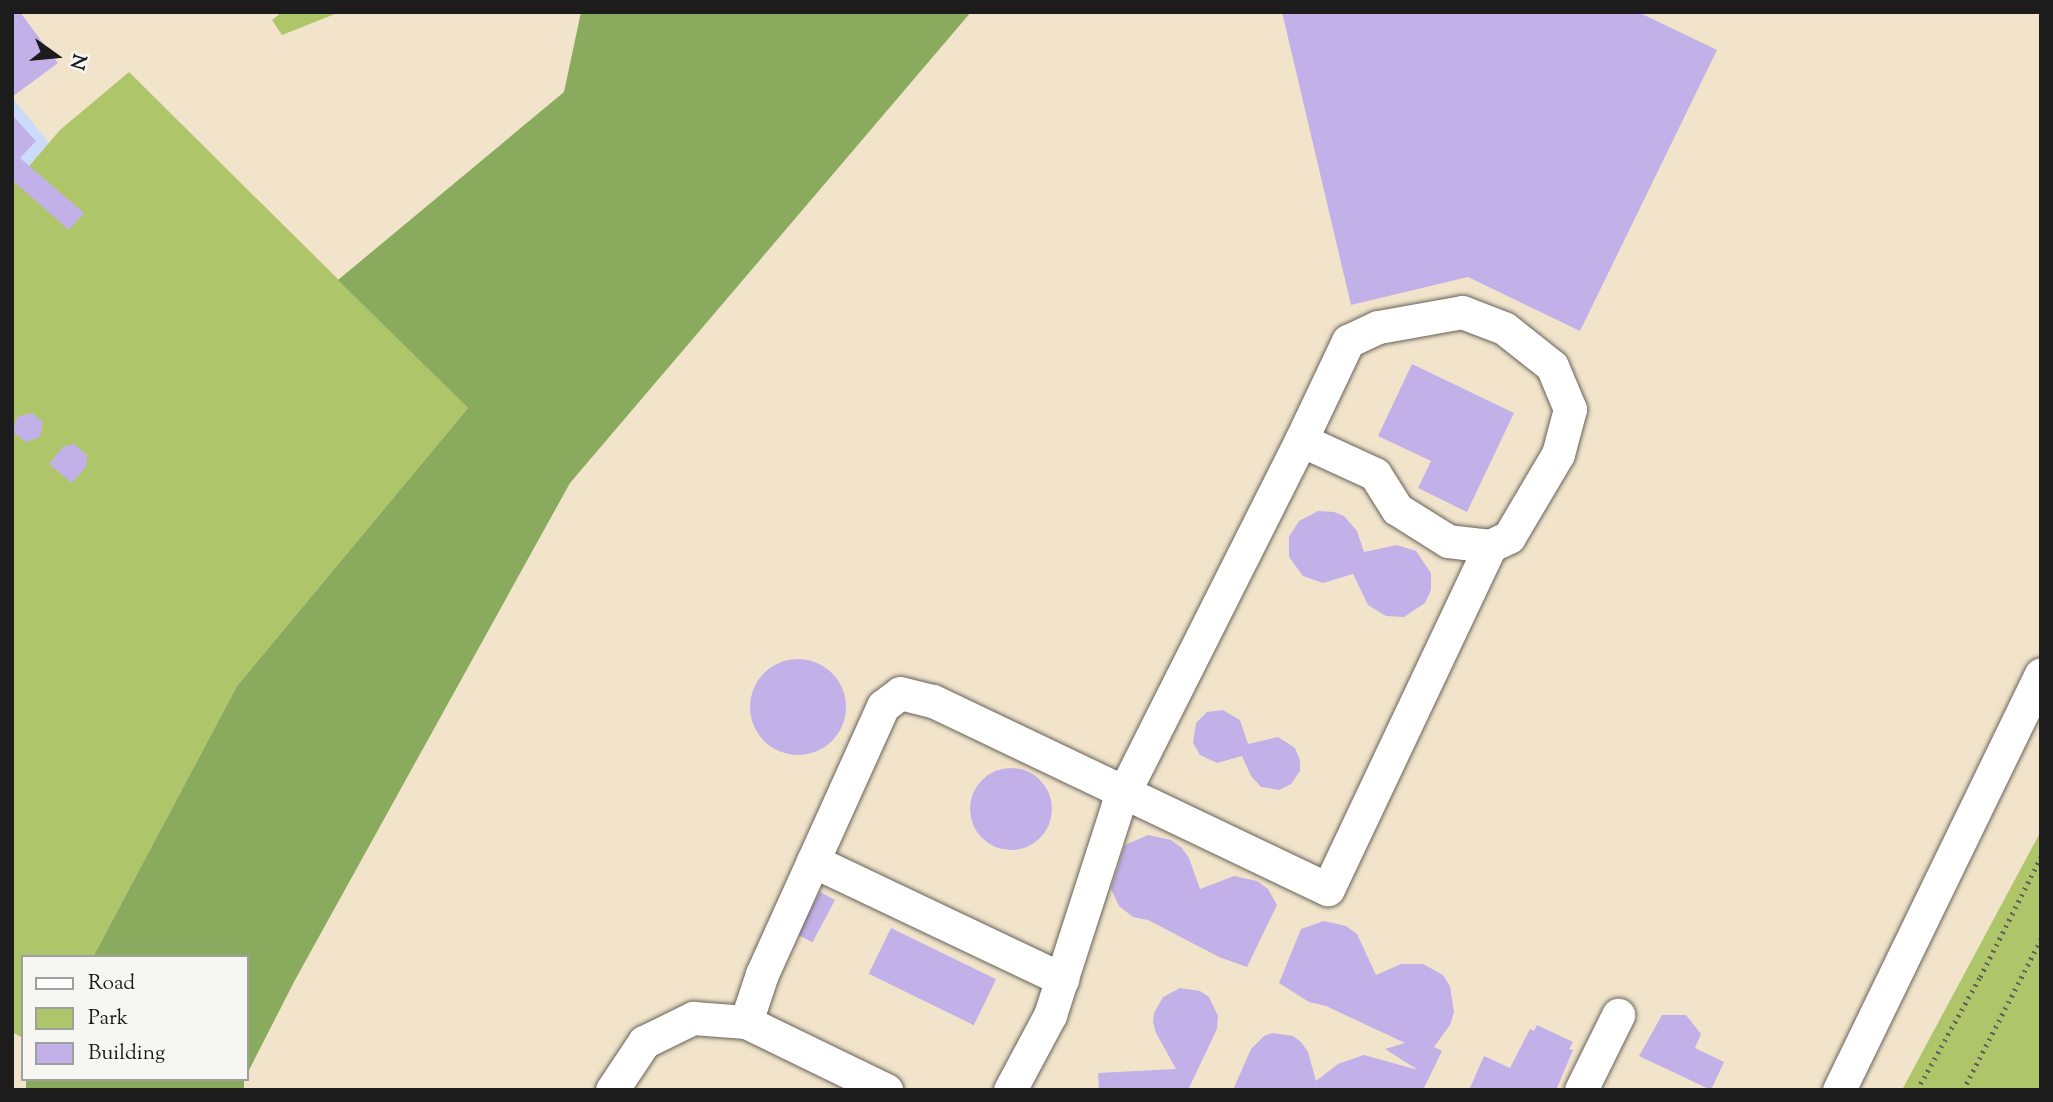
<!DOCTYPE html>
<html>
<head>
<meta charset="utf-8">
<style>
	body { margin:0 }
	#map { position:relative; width:2053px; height:1102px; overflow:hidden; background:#f1e4cb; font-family:"Sorts Mill Goudy",serif }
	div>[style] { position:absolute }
	.built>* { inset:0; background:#cbdbf9 }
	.green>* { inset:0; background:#aec56a }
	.forest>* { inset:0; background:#8aaa5e; transform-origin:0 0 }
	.building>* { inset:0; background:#c2b1e8; transform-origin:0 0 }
	.round { border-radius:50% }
	.path>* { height:4.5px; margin-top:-2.25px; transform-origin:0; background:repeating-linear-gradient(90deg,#676259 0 2px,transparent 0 7px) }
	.roads { filter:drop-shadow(0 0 2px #676259) drop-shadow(0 0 2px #676259) }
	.minor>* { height:33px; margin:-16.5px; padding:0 16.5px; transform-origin:16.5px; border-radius:16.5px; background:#fff }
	span { translate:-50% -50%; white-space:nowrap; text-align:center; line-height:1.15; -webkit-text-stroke:7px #f6f6f2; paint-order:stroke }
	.frame { position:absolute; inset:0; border:14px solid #1c1c1c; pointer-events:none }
	.legend { position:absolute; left:21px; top:955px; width:228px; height:126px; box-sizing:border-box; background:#f6f6f2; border:2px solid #9f9f9c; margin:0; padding:9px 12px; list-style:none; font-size:21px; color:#1c1c1c }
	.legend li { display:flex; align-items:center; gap:14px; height:35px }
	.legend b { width:35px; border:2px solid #9f9f9c }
	.north { position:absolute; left:21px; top:21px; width:70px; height:70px; -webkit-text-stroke:5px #f6f6f2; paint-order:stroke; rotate:105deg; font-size:19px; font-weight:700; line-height:28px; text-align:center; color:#1c1c1c }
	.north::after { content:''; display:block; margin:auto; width:24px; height:32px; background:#1c1c1c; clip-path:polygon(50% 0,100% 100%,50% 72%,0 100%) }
</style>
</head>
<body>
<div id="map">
	<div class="built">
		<i style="clip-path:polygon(12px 97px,49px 143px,12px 186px)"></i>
	</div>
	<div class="green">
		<i style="clip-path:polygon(282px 12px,340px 12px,282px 35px,272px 20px)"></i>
		<i style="clip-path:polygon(129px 72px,468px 408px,237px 686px,93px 957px,23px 957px,23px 1038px,12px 1032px,12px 186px,60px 130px)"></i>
		<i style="clip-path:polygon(2041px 831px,2041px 1090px,1902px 1090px)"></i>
	</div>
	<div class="forest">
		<i style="clip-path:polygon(581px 12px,971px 12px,570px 483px,295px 980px,247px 1074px,247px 957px,93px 957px,237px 686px,468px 408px,338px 280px,564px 92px)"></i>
		<i style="left:26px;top:1079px;width:218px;height:13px"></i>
	</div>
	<div class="building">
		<i style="clip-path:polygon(12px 12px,20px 12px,58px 63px,12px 97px)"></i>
		<i style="clip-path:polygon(1282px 12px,1638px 12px,1717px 50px,1580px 331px,1468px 277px,1351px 305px)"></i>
		<i style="clip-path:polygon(12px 115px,36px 141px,20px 158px,84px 213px,69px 230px,12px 180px)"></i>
		<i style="clip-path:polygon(1412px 364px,1514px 413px,1467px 512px,1418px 488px,1431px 461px,1378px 436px)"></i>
		<i style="clip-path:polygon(32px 413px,43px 422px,40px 437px,26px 442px,13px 432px,17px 417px)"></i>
		<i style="clip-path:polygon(74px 444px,87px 455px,86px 467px,72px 483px,49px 464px,63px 447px)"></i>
		<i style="clip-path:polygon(1318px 511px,1334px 512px,1344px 516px,1357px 531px,1364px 552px,1397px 545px,1416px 551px,1431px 573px,1431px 590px,1425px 603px,1404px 617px,1386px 616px,1368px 605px,1353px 574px,1323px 583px,1303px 576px,1289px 557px,1289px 537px,1299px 521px)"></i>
		<i class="round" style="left:750px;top:659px;width:96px;height:96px"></i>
		<i style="clip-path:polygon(1223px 710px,1240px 720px,1248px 744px,1278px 737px,1295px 748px,1300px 760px,1300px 771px,1291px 784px,1279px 790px,1261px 787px,1251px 776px,1242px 756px,1217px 763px,1200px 755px,1193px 743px,1196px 723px,1207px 712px)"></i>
		<i class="round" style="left:970px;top:768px;width:82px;height:82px"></i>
		<i style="clip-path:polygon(1148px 835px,1171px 840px,1182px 848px,1189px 858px,1200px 889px,1234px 876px,1257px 881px,1268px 889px,1277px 905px,1247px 967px,1219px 957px,1148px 920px,1133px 917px,1119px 906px,1111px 889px,1125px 845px)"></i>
		<i style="left:820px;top:892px;width:17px;height:48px;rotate:28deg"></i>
		<i style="clip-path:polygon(1324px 921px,1346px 926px,1357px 934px,1376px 975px,1401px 964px,1423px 964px,1443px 975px,1450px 986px,1454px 1012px,1450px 1025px,1434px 1047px,1442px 1051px,1423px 1090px,1233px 1090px,1251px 1049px,1264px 1036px,1272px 1033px,1293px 1036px,1301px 1042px,1308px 1052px,1316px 1081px,1338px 1064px,1364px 1055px,1418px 1070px,1385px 1049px,1405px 1043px,1326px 1006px,1309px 1002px,1279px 983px,1301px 929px)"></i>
		<i style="left:891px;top:928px;width:117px;height:51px;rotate:26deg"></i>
		<i style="clip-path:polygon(1180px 988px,1200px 991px,1209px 997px,1218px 1016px,1217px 1029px,1188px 1090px,1099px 1090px,1098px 1073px,1176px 1069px,1156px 1033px,1153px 1022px,1154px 1013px,1163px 997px)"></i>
		<i style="clip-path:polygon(1662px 1015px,1686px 1015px,1701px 1034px,1695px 1048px,1724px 1062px,1711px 1090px,1639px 1056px)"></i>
		<i style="clip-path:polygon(1537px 1025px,1573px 1042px,1569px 1049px,1573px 1050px,1556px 1090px,1469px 1090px,1484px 1056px,1510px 1068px,1530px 1029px,1534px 1031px)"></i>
	</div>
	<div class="path">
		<i style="left:1917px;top:1090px;width:129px;rotate:-60.9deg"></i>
		<i style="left:1980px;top:977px;width:135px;rotate:-63.1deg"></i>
		<i style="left:1963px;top:1090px;width:170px;rotate:-62.7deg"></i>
	</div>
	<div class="roads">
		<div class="minor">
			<i style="left:1462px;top:312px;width:45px;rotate:20.9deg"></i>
			<i style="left:1504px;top:328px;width:61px;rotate:38.4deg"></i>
			<i style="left:1552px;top:366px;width:47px;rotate:67.3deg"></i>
			<i style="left:1570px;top:409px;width:47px;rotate:104.9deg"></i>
			<i style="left:1558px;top:454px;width:96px;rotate:120.6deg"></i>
			<i style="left:1509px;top:537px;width:21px;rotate:155deg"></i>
			<i style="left:1490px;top:546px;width:42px;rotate:-173.2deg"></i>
			<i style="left:1448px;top:541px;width:60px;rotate:-147.9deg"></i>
			<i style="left:1397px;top:509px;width:41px;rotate:-122.2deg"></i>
			<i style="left:1375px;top:474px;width:81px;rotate:-155.3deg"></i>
			<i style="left:1301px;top:440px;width:110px;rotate:-64.6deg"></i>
			<i style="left:1348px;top:341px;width:33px;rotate:-25deg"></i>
			<i style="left:1378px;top:327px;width:85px;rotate:-10.1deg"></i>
			<i style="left:813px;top:861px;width:276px;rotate:25.4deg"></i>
			<i style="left:746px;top:1022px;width:51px;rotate:-71.6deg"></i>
			<i style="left:762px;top:974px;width:294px;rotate:-65.7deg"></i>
			<i style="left:883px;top:706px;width:21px;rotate:-37deg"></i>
			<i style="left:900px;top:693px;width:34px;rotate:14deg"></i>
			<i style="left:933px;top:701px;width:437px;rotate:25.5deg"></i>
			<i style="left:1328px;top:889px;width:379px;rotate:-64.7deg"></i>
			<i style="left:612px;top:1090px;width:58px;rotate:-56.3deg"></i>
			<i style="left:644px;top:1042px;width:55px;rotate:-26.1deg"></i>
			<i style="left:693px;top:1018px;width:53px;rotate:4.3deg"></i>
			<i style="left:746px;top:1022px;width:156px;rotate:25.9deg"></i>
			<i style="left:1010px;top:1090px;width:85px;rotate:-61.9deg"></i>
			<i style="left:1050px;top:1015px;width:222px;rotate:-72.1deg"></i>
			<i style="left:1118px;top:804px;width:407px;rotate:-63.3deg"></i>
			<i style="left:1581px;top:1090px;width:84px;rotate:-63.7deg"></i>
			<i style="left:1839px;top:1090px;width:462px;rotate:-64.1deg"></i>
		</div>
	</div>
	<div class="frame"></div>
	<ul class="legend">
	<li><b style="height:9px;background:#fff"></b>Road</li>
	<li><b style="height:19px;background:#aec56a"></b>Park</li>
	<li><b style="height:19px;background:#c2b1e8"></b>Building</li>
	</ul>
	<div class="north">N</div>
</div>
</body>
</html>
